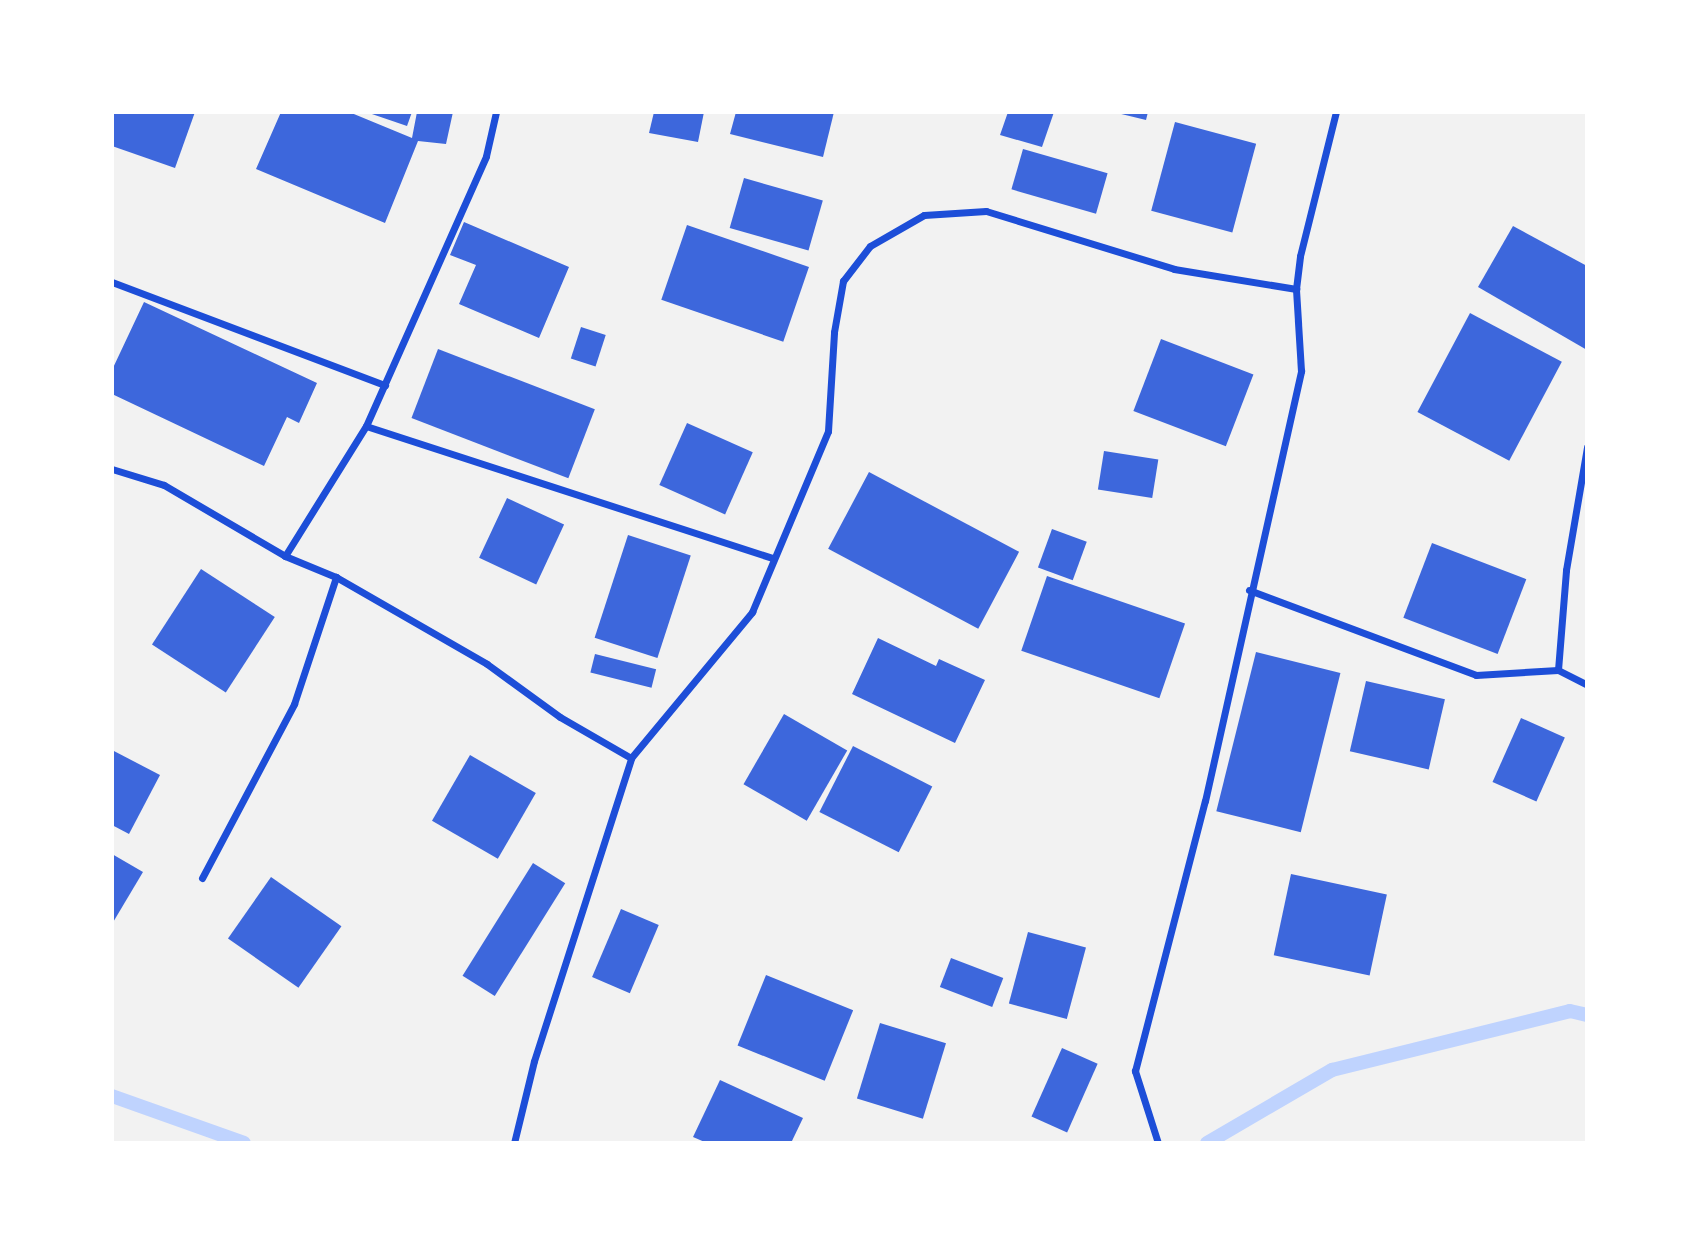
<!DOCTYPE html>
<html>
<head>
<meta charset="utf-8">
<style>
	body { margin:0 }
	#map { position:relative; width:1699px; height:1255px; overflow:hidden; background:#f2f2f2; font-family:Literata,serif }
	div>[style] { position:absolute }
	.stream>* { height:14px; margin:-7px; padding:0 7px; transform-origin:7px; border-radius:7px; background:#bfd3fe }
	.building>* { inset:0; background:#3d67dc; transform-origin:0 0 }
	.minor>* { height:7px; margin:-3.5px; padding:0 3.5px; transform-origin:3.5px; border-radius:3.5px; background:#1d4ed8 }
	span { translate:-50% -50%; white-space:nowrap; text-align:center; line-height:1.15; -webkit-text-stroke:7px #fff; paint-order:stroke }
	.frame { position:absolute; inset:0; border:114px solid #fff; pointer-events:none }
</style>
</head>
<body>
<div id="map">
	<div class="stream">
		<i style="left:112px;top:1096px;width:140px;rotate:19.6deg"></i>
		<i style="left:1207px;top:1143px;width:145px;rotate:-30.3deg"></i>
		<i style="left:1332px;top:1070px;width:245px;rotate:-13.9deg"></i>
		<i style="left:1570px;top:1011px;width:17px;rotate:13deg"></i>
	</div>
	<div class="building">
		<i style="clip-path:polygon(113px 112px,195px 112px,175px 168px,112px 146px)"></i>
		<i style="clip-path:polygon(281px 112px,349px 112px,412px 138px,417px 112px,453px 112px,446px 144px,418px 141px,385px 223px,256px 169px)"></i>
		<i style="clip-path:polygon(366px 112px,412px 112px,407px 126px)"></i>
		<i style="clip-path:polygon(654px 112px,704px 112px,698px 142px,649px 133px)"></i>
		<i style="clip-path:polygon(736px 112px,834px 112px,823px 157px,730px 134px)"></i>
		<i style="clip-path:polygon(1008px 112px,1054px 112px,1042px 147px,1000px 135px)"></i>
		<i style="clip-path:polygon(1113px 112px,1148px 112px,1146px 120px)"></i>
		<i style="left:1175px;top:122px;width:84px;height:92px;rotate:15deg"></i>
		<i style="left:1023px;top:149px;width:88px;height:42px;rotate:16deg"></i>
		<i style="left:744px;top:178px;width:82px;height:52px;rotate:16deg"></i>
		<i style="clip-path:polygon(464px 222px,569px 267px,539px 338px,459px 304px,476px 265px,450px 255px)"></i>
		<i style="left:687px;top:225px;width:129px;height:79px;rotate:19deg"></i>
		<i style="clip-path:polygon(1513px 226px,1587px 266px,1587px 350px,1478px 287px)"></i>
		<i style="clip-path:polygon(144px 302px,317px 383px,299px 423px,287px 417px,264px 466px,112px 394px,112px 370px)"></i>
		<i style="left:1470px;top:313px;width:104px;height:112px;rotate:28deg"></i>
		<i style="left:581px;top:327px;width:26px;height:33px;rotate:18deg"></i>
		<i style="left:1161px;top:339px;width:99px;height:77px;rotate:21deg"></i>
		<i style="left:438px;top:349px;width:168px;height:74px;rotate:21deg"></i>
		<i style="left:687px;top:423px;width:72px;height:68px;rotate:24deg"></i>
		<i style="left:1104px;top:451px;width:55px;height:39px;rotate:9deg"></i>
		<i style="left:869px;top:472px;width:170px;height:87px;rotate:28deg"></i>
		<i style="left:507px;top:498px;width:63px;height:66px;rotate:25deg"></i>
		<i style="left:1052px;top:529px;width:37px;height:41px;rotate:20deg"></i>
		<i style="left:628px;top:535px;width:66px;height:108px;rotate:18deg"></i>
		<i style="left:1432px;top:543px;width:101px;height:80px;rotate:21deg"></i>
		<i style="left:201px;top:569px;width:88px;height:90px;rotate:33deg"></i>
		<i style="left:1047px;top:576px;width:146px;height:79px;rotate:19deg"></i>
		<i style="clip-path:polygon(878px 638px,936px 666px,939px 659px,985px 680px,955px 743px,852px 694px)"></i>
		<i style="left:1256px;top:652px;width:87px;height:164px;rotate:14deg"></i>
		<i style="left:595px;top:654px;width:63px;height:19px;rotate:14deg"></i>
		<i style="left:1366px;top:681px;width:81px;height:72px;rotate:13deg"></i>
		<i style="left:784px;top:714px;width:73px;height:81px;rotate:30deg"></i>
		<i style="left:1521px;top:718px;width:48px;height:70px;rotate:24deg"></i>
		<i style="left:853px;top:746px;width:89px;height:74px;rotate:27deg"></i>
		<i style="clip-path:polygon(112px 750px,160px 775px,129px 834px,112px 825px)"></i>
		<i style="left:470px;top:755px;width:76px;height:76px;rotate:30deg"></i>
		<i style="clip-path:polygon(112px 854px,143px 872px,112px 924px)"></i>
		<i style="left:533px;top:863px;width:38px;height:133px;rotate:32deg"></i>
		<i style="left:1291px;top:874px;width:98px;height:83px;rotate:12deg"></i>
		<i style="left:271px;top:877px;width:86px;height:75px;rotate:35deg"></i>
		<i style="left:621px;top:909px;width:41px;height:74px;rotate:23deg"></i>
		<i style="left:1028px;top:932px;width:60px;height:74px;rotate:15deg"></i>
		<i style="left:951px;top:958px;width:56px;height:31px;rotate:21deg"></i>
		<i style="left:766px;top:975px;width:94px;height:76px;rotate:22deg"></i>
		<i style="left:880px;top:1023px;width:69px;height:79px;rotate:17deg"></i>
		<i style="left:1062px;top:1048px;width:39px;height:75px;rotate:24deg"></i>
		<i style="clip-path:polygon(720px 1080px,803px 1118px,791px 1143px,707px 1143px,693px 1137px)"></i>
	</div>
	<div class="minor">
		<i style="left:112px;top:282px;width:292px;rotate:20.7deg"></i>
		<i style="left:366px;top:426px;width:427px;rotate:18deg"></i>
		<i style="left:112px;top:469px;width:54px;rotate:17.1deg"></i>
		<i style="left:164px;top:485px;width:140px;rotate:30.4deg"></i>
		<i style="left:285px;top:556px;width:55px;rotate:22.4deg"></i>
		<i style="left:336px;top:577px;width:174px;rotate:29.9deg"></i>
		<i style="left:487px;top:664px;width:90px;rotate:36deg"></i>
		<i style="left:560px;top:717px;width:82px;rotate:30deg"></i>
		<i style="left:285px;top:556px;width:153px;rotate:-58.1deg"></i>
		<i style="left:366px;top:426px;width:295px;rotate:-66deg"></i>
		<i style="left:486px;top:156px;width:45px;rotate:-77.2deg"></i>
		<i style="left:1249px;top:590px;width:242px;rotate:20.5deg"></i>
		<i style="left:1476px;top:675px;width:82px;rotate:-3.5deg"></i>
		<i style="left:1558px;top:670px;width:33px;rotate:27deg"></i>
		<i style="left:1558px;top:670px;width:100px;rotate:-85.4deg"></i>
		<i style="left:1566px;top:570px;width:125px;rotate:-80.3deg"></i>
		<i style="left:202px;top:878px;width:197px;rotate:-62.1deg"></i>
		<i style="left:294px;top:704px;width:134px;rotate:-71.7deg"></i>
		<i style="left:514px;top:1143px;width:84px;rotate:-76.3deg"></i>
		<i style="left:534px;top:1061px;width:318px;rotate:-72.2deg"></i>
		<i style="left:631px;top:758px;width:190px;rotate:-50.3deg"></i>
		<i style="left:752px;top:612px;width:196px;rotate:-67.2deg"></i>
		<i style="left:828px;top:431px;width:99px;rotate:-86.5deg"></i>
		<i style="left:834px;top:332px;width:52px;rotate:-80deg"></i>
		<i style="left:843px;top:281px;width:44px;rotate:-52.4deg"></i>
		<i style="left:870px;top:246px;width:62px;rotate:-29.9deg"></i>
		<i style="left:924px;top:215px;width:62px;rotate:-3.7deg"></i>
		<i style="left:986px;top:211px;width:197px;rotate:17.1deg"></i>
		<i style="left:1174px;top:269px;width:124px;rotate:9.3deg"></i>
		<i style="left:1158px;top:1143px;width:76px;rotate:-107.7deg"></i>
		<i style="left:1135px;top:1071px;width:279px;rotate:-75.5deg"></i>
		<i style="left:1205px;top:801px;width:441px;rotate:-77.4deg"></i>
		<i style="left:1301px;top:371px;width:82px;rotate:-93.5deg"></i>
		<i style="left:1296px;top:289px;width:33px;rotate:-83deg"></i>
		<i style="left:1300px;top:256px;width:148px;rotate:-76deg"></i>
	</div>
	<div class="frame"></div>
</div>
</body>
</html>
